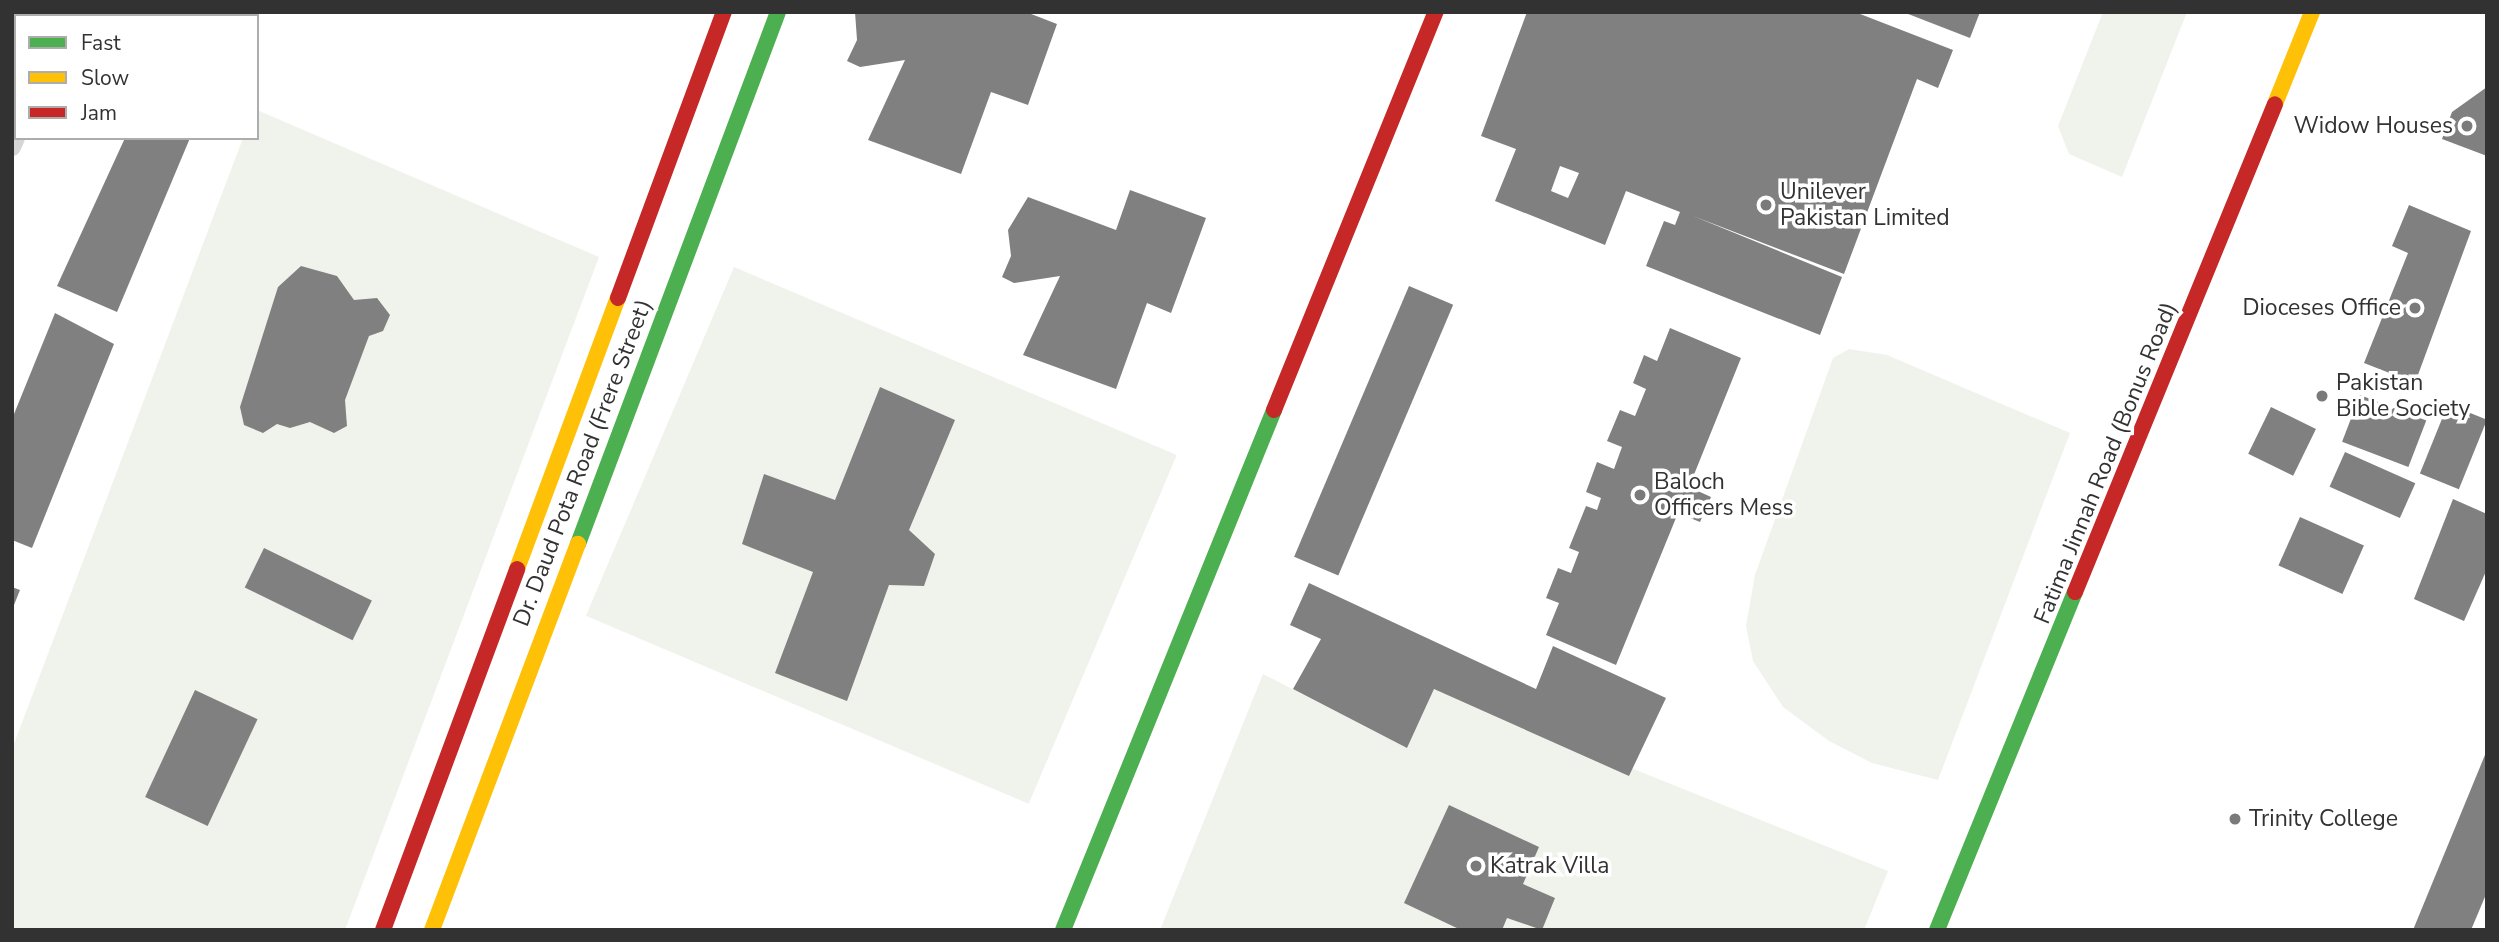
<!DOCTYPE html>
<html>
<head>
<meta charset="utf-8">
<style>
	body { margin:0 }
	#map { position:relative; width:2499px; height:942px; overflow:hidden; background:#fff; font-family:"Nunito Sans",sans-serif }
	div>[style] { position:absolute }
	.green>* { inset:0; background:#f0f3ec; transform-origin:0 0 }
	.building>* { inset:0; background:#808080; transform-origin:0 0 }
	.lane>* { height:18px; margin:-9px; padding:0 9px; transform-origin:9px; border-radius:9px; background:#d6d6d6 }
	.fast>* { height:16px; margin:-8px; padding:0 8px; transform-origin:8px; border-radius:8px; background:#4caf50 }
	.slow>* { height:16px; margin:-8px; padding:0 8px; transform-origin:8px; border-radius:8px; background:#ffc107 }
	.jam>* { height:16px; margin:-8px; padding:0 8px; transform-origin:8px; border-radius:8px; background:#c62828 }
	.dots>* { width:19px; height:19px; translate:-50% -50%; box-sizing:border-box; border:4px solid #fff; border-radius:50% }
	span { translate:-50% -50%; white-space:nowrap; text-align:center; line-height:1.15; -webkit-text-stroke:7px #fff; paint-order:stroke }
	.poi-label { font-size:23px; color:#323232 }
	.right { translate:-100% -50%; text-align:right }
	.left { translate:0 -50%; text-align:left }
	.street-label { font-size:23px; color:#323232 }
	.frame { position:absolute; inset:0; border:14px solid #323232; pointer-events:none }
	.legend { position:absolute; left:14px; top:14px; width:245px; height:126px; box-sizing:border-box; background:#fff; border:2px solid #adadad; margin:0; padding:9px 12px; list-style:none; font-size:21px; color:#323232 }
	.legend li { display:flex; align-items:center; gap:14px; height:35px }
	.legend b { width:35px; border:2px solid #adadad }
</style>
</head>
<body>
<div id="map">
	<div class="green">
		<i style="clip-path:polygon(2103px 12px,2187px 12px,2122px 177px,2069px 154px,2058px 126px)"></i>
		<i style="clip-path:polygon(257px 110px,599px 257px,345px 930px,12px 930px,12px 749px,243px 138px,257px 138px)"></i>
		<i style="left:734px;top:267px;width:481px;height:379px;rotate:23deg"></i>
		<i style="clip-path:polygon(1849px 349px,1887px 355px,2070px 433px,1938px 780px,1872px 763px,1829px 741px,1783px 707px,1753px 661px,1746px 626px,1755px 575px,1833px 358px)"></i>
		<i style="clip-path:polygon(1263px 674px,1407px 748px,1434px 689px,1888px 871px,1864px 930px,1160px 930px)"></i>
	</div>
	<div class="building">
		<i style="clip-path:polygon(855px 12px,1026px 12px,1057px 24px,1028px 105px,991px 92px,961px 174px,868px 140px,905px 60px,860px 67px,847px 61px,857px 40px)"></i>
		<i style="clip-path:polygon(evenodd,1527px 12px,1855px 12px,1953px 50px,1938px 88px,1917px 79px,1844px 274px,1693px 216px,1842px 277px,1820px 335px,1646px 266px,1664px 221px,1675px 225px,1680px 212px,1626px 191px,1605px 245px,1495px 201px,1516px 149px,1481px 136px,1527px 12px,1560px 166px,1579px 173px,1568px 198px,1551px 191px,1560px 166px)"></i>
		<i style="clip-path:polygon(1903px 12px,1980px 12px,1970px 38px)"></i>
		<i style="clip-path:polygon(2487px 87px,2487px 156px,2442px 139px,2452px 112px)"></i>
		<i style="clip-path:polygon(125px 138px,190px 138px,117px 312px,57px 286px)"></i>
		<i style="clip-path:polygon(1130px 190px,1206px 218px,1171px 313px,1147px 303px,1116px 389px,1023px 355px,1060px 276px,1014px 283px,1002px 277px,1011px 256px,1008px 230px,1028px 197px,1116px 230px)"></i>
		<i style="clip-path:polygon(2409px 205px,2471px 231px,2415px 383px,2364px 363px,2408px 253px,2392px 246px)"></i>
		<i style="clip-path:polygon(301px 266px,337px 276px,354px 300px,377px 298px,390px 315px,383px 331px,369px 336px,345px 400px,347px 426px,334px 433px,310px 422px,290px 428px,277px 424px,263px 433px,244px 425px,240px 407px,278px 287px)"></i>
		<i style="left:1409px;top:286px;width:48px;height:294px;rotate:23deg"></i>
		<i style="clip-path:polygon(55px 313px,114px 344px,32px 548px,12px 540px,12px 419px)"></i>
		<i style="clip-path:polygon(1670px 328px,1741px 358px,1689px 487px,1711px 497px,1700px 522px,1678px 513px,1616px 665px,1546px 635px,1559px 603px,1546px 598px,1558px 568px,1571px 573px,1579px 552px,1569px 548px,1586px 506px,1597px 510px,1601px 498px,1586px 492px,1597px 462px,1614px 469px,1622px 447px,1607px 441px,1620px 410px,1635px 416px,1646px 389px,1633px 383px,1644px 355px,1657px 361px)"></i>
		<i style="clip-path:polygon(880px 387px,955px 420px,909px 530px,935px 554px,924px 586px,889px 585px,847px 701px,775px 673px,813px 572px,742px 544px,764px 474px,835px 500px)"></i>
		<i style="left:2360px;top:395px;width:71px;height:50px;rotate:21deg"></i>
		<i style="left:2448px;top:404px;width:42px;height:75px;rotate:22deg"></i>
		<i style="left:2271px;top:407px;width:50px;height:52px;rotate:26deg"></i>
		<i style="left:2345px;top:452px;width:77px;height:38px;rotate:24deg"></i>
		<i style="clip-path:polygon(2453px 499px,2487px 514px,2487px 569px,2464px 621px,2414px 599px)"></i>
		<i style="left:2300px;top:517px;width:70px;height:53px;rotate:24deg"></i>
		<i style="left:264px;top:548px;width:120px;height:44px;rotate:26deg"></i>
		<i style="clip-path:polygon(1309px 583px,1536px 689px,1553px 646px,1666px 698px,1629px 776px,1434px 689px,1407px 748px,1293px 689px,1321px 639px,1290px 625px)"></i>
		<i style="clip-path:polygon(12px 587px,20px 590px,12px 610px)"></i>
		<i style="left:195px;top:690px;width:69px;height:118px;rotate:25deg"></i>
		<i style="clip-path:polygon(2487px 750px,2487px 892px,2471px 930px,2413px 930px)"></i>
		<i style="clip-path:polygon(1449px 805px,1539px 847px,1523px 884px,1555px 898px,1542px 930px,1507px 918px,1502px 930px,1461px 930px,1404px 903px)"></i>
	</div>
	<div class="lane">
		<i style="left:69px;top:16px;width:4px;rotate:-63deg"></i>
		<i style="left:12px;top:147px;width:10px;rotate:-66deg"></i>
	</div>
	<div class="fast">
		<i style="left:578px;top:544px;width:568px;rotate:-69.4deg"></i>
		<i style="left:1063px;top:930px;width:561px;rotate:-67.91deg"></i>
		<i style="left:1937px;top:930px;width:365px;rotate:-67.8deg"></i>
	</div>
	<div class="slow">
		<i style="left:2275px;top:104px;width:99px;rotate:-68.1deg"></i>
		<i style="left:517px;top:569px;width:289px;rotate:-69.6deg"></i>
		<i style="left:432px;top:930px;width:413px;rotate:-69.3deg"></i>
	</div>
	<div class="jam">
		<i style="left:618px;top:298px;width:305px;rotate:-69.7deg"></i>
		<i style="left:1274px;top:410px;width:430px;rotate:-67.9deg"></i>
		<i style="left:2075px;top:592px;width:527px;rotate:-67.71deg"></i>
		<i style="left:383px;top:930px;width:385px;rotate:-69.6deg"></i>
	</div>
	<div class="dots">
		<i style="left:2467px;top:126px;background:#7a7a7a"></i>
		<i style="left:1766px;top:205px;background:#7a7a7a"></i>
		<i style="left:2415px;top:308px;background:#7a7a7a"></i>
		<i style="left:2322px;top:396px;background:#7a7a7a"></i>
		<i style="left:1640px;top:495px;background:#7a7a7a"></i>
		<i style="left:2235px;top:819px;background:#7a7a7a"></i>
		<i style="left:1476px;top:866px;background:#7a7a7a"></i>
	</div>
	<div class="poi-label">
		<span class="right" style="left:2453px;top:126px">Widow Houses</span>
		<span class="left" style="left:1780px;top:205px">Unilever<br>Pakistan Limited</span>
		<span class="right" style="left:2401px;top:308px">Dioceses Office</span>
		<span class="left" style="left:2336px;top:396px">Pakistan<br>Bible Society</span>
		<span class="left" style="left:1654px;top:495px">Baloch<br>Officers Mess</span>
		<span class="left" style="left:2249px;top:819px">Trinity College</span>
		<span class="left" style="left:1490px;top:866px">Katrak Villa</span>
	</div>
	<div class="street-label">
		<span style="left:583px;top:463px;rotate:-69deg">Dr. Daud Pota Road (Frere Street)</span>
		<span style="left:2106px;top:463px;rotate:-68deg">Fatima Jinnah Road (Bonus Road)</span>
	</div>
	<div class="frame"></div>
	<ul class="legend">
	<li><b style="height:9px;background:#4caf50"></b>Fast</li>
	<li><b style="height:9px;background:#ffc107"></b>Slow</li>
	<li><b style="height:9px;background:#c62828"></b>Jam</li>
	</ul>
</div>
</body>
</html>
